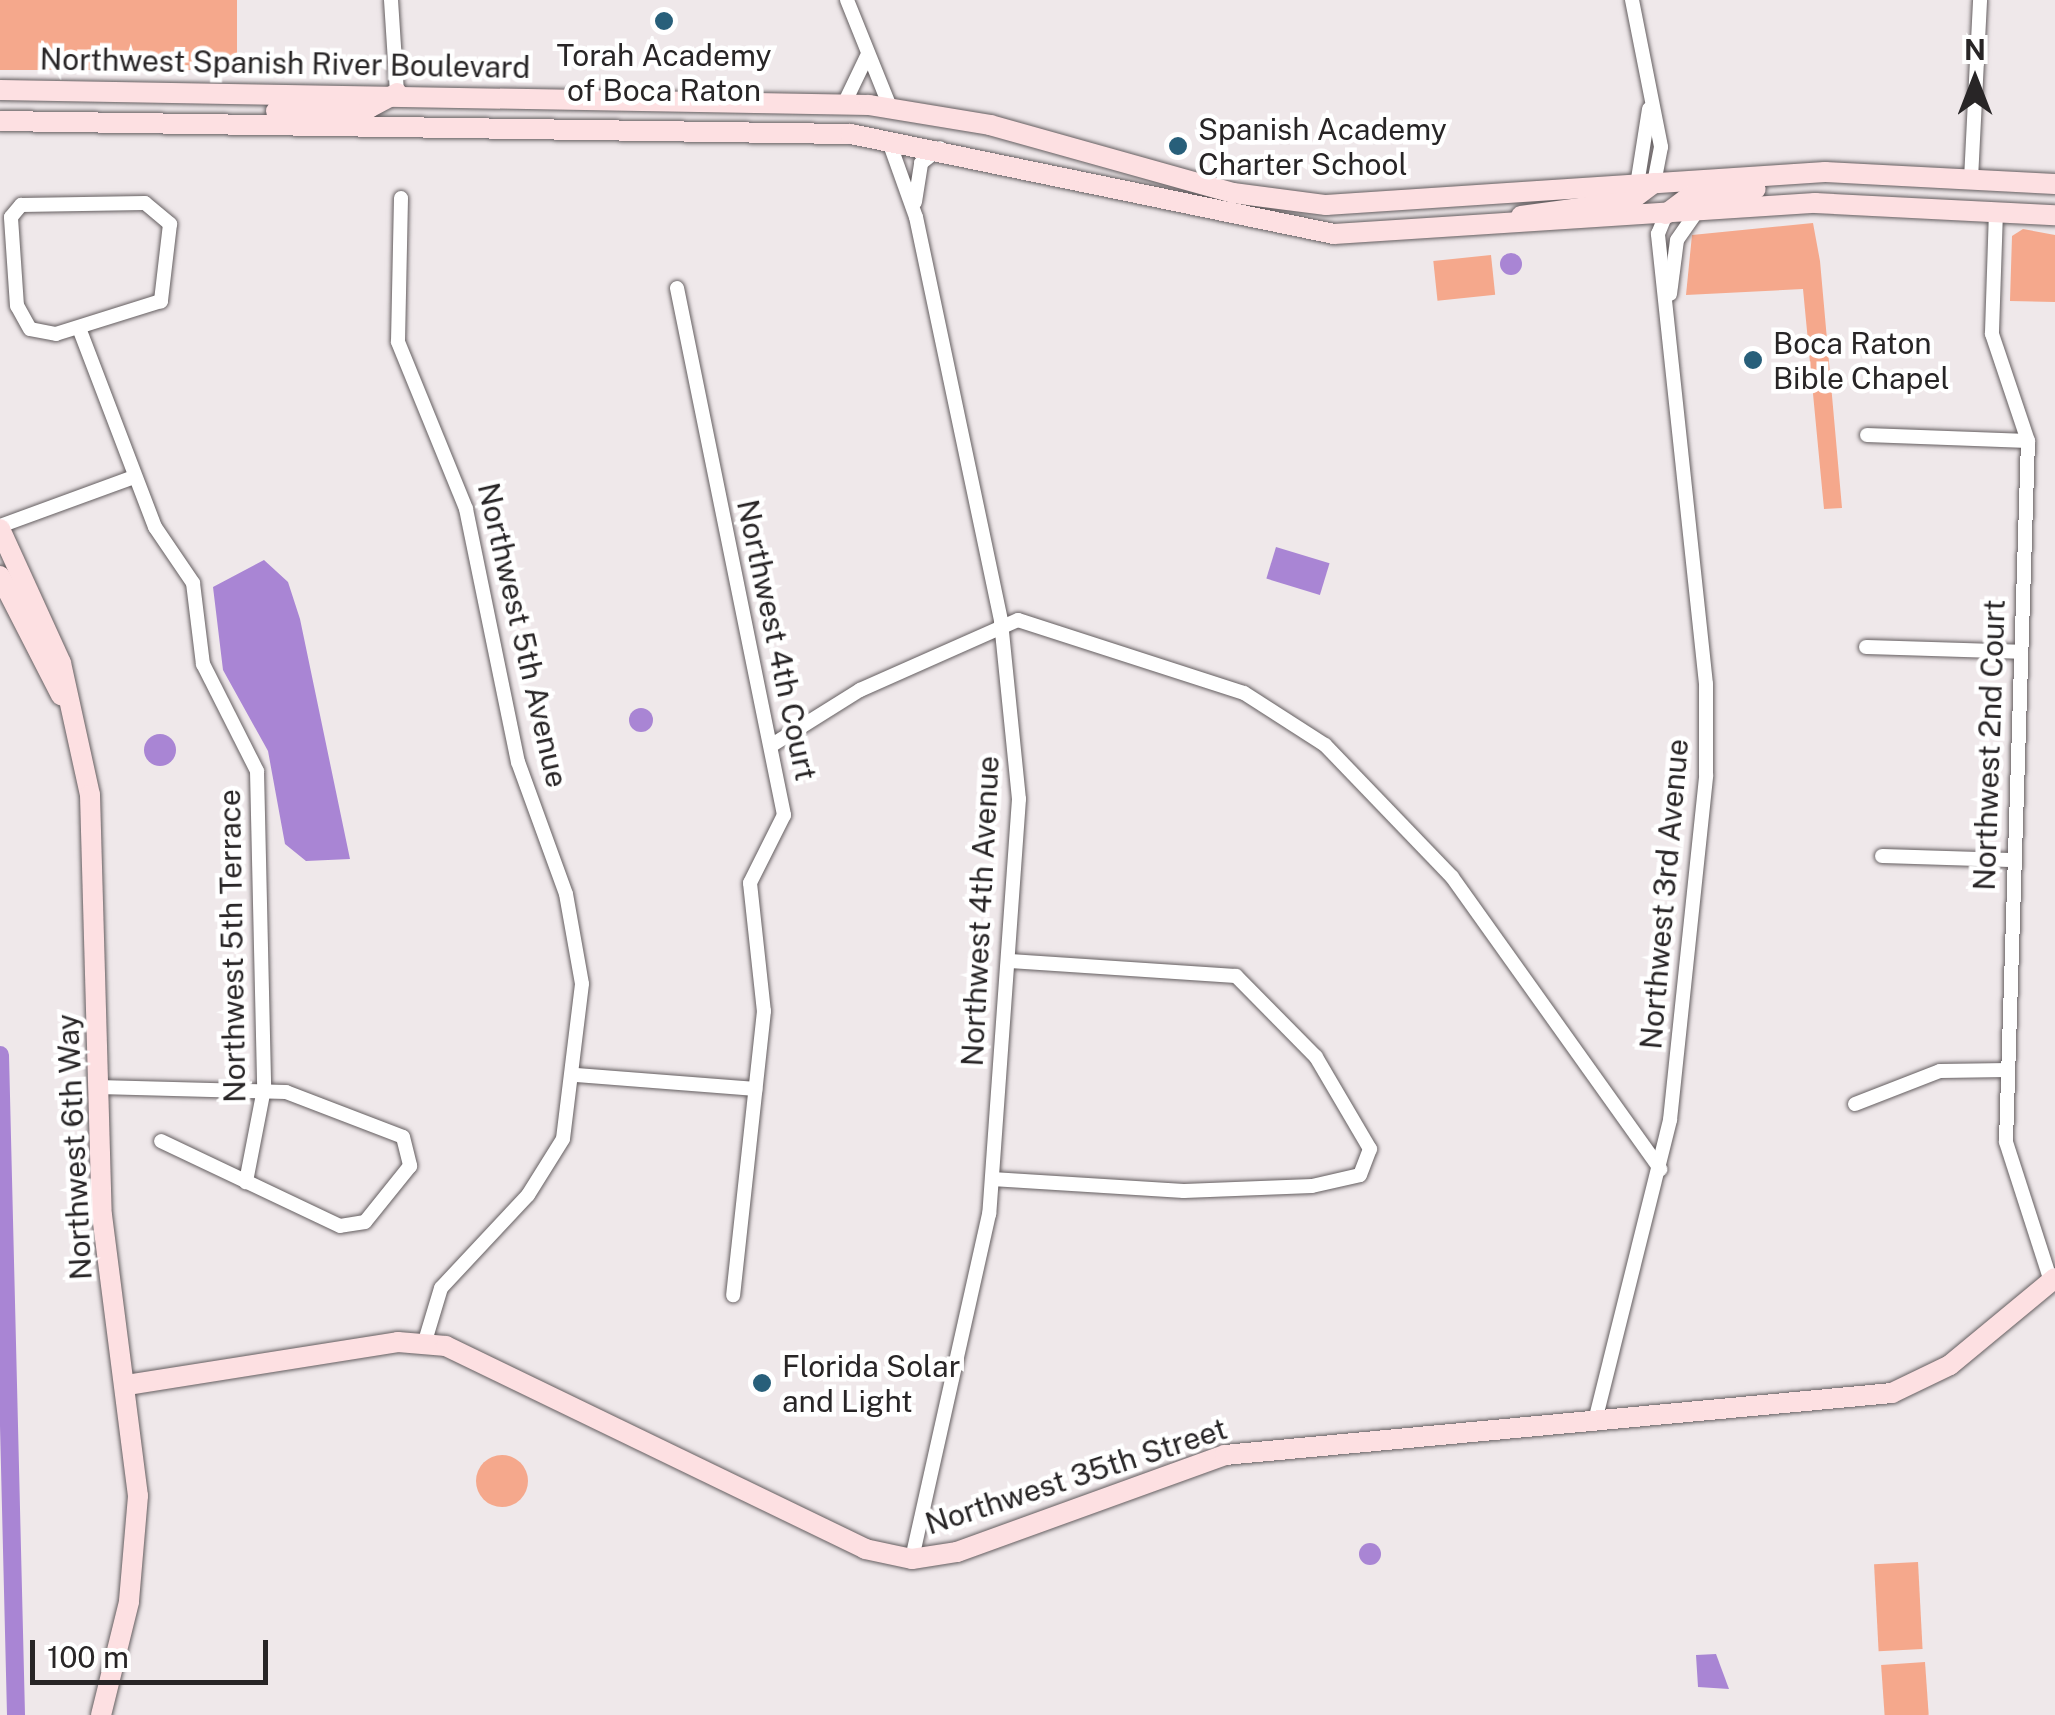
<!DOCTYPE html>
<html>
<head>
<meta charset="utf-8">
<style>
	body { margin:0 }
	#map { position:relative; width:2055px; height:1715px; overflow:hidden; background:#efe8ea; font-family:"Public Sans",sans-serif }
	div>[style] { position:absolute }
	.green>* { inset:0; background:#f5a88c; transform-origin:0 0 }
	.round { border-radius:50% }
	.water>* { inset:0; background:#a985d4; transform-origin:0 0 }
	.canal>* { height:18px; margin:-9px; padding:0 9px; transform-origin:9px; border-radius:9px; background:#a985d4 }
	.roads { filter:drop-shadow(0 0 2px #645e60) drop-shadow(0 0 2px #645e60) }
	.street>* { height:14px; margin:-7px; padding:0 7px; transform-origin:7px; border-radius:7px; background:#fff }
	.secondary>* { height:20px; margin:-10px; padding:0 10px; transform-origin:10px; border-radius:10px; background:#fde0e2 }
	.dots>* { width:28px; height:28px; translate:-50% -50%; box-sizing:border-box; border:5px solid #fff; border-radius:50% }
	span { translate:-50% -50%; white-space:nowrap; text-align:center; line-height:1.15; -webkit-text-stroke:9px #fff; paint-order:stroke }
	.poi-label { font-size:30px; color:#282526 }
	.left { translate:0 -50%; text-align:left }
	.street-label { font-size:30px; color:#282526 }
	.north { position:absolute; left:1925px; top:30px; width:100px; height:100px; -webkit-text-stroke:8px #fff; paint-order:stroke; rotate:0deg; font-size:28px; font-weight:700; line-height:40px; text-align:center; color:#282526 }
	.north::after { content:''; display:block; margin:auto; width:35px; height:45px; background:#282526; clip-path:polygon(50% 0,100% 100%,50% 72%,0 100%) }
	.scale { position:absolute; left:30px; top:1640px; width:238px; height:45px; box-sizing:border-box; border:5px solid #282526; border-top:0; padding-left:12px; font-size:30px; line-height:35px; white-space:nowrap; color:#282526; -webkit-text-stroke:8px #fff; paint-order:stroke }
</style>
</head>
<body>
<div id="map">
	<div class="green">
		<i style="left:0;top:0;width:237px;height:70px"></i>
		<i style="clip-path:polygon(1813px 223px,1820px 261px,1842px 508px,1824px 509px,1803px 289px,1686px 295px,1692px 235px)"></i>
		<i style="clip-path:polygon(2023px 229px,2055px 235px,2055px 302px,2010px 301px,2012px 236px)"></i>
		<i style="left:1491px;top:255px;width:40px;height:58px;rotate:84deg"></i>
		<i class="round" style="left:476px;top:1455px;width:52px;height:52px"></i>
		<i style="left:1918px;top:1562px;width:87px;height:44px;rotate:87deg"></i>
		<i style="left:1925px;top:1662px;width:53px;height:44px;rotate:86deg"></i>
	</div>
	<div class="water">
		<i class="round" style="left:1500px;top:253px;width:22px;height:22px"></i>
		<i style="left:1276px;top:547px;width:56px;height:33px;rotate:17deg"></i>
		<i style="clip-path:polygon(264px 560px,288px 582px,300px 619px,350px 859px,306px 861px,285px 844px,268px 751px,223px 670px,213px 587px)"></i>
		<i class="round" style="left:629px;top:708px;width:24px;height:24px"></i>
		<i class="round" style="left:144px;top:734px;width:32px;height:32px"></i>
		<i class="round" style="left:1359px;top:1543px;width:22px;height:22px"></i>
		<i style="clip-path:polygon(1716px 1654px,1729px 1689px,1698px 1687px,1696px 1655px)"></i>
	</div>
	<div class="canal">
		<i style="left:0;top:1055px;width:660px;rotate:88.61deg"></i>
	</div>
	<div class="roads">
		<div class="street">
			<i style="left:391px;top:0;width:93px;rotate:86.3deg"></i>
			<i style="left:847px;top:0;width:115px;rotate:68.1deg"></i>
			<i style="left:1632px;top:0;width:150px;rotate:78.8deg"></i>
			<i style="left:1661px;top:147px;width:37px;rotate:101deg"></i>
			<i style="left:844px;top:104px;width:53px;rotate:-64.4deg"></i>
			<i style="left:888px;top:139px;width:83px;rotate:70.3deg"></i>
			<i style="left:916px;top:217px;width:414px;rotate:78.1deg"></i>
			<i style="left:1001px;top:622px;width:178px;rotate:84.2deg"></i>
			<i style="left:1019px;top:799px;width:416px;rotate:94.1deg"></i>
			<i style="left:989px;top:1214px;width:353px;rotate:102.6deg"></i>
			<i style="left:1971px;top:179px;width:179px;rotate:-87.1deg"></i>
			<i style="left:1637px;top:185px;width:77px;rotate:-81deg"></i>
			<i style="left:401px;top:198px;width:144px;rotate:91.2deg"></i>
			<i style="left:398px;top:342px;width:180px;rotate:67.8deg"></i>
			<i style="left:466px;top:509px;width:258px;rotate:78.4deg"></i>
			<i style="left:518px;top:762px;width:140px;rotate:70deg"></i>
			<i style="left:566px;top:894px;width:91px;rotate:79.9deg"></i>
			<i style="left:582px;top:984px;width:156px;rotate:97deg"></i>
			<i style="left:563px;top:1139px;width:66px;rotate:122deg"></i>
			<i style="left:528px;top:1195px;width:127px;rotate:133.1deg"></i>
			<i style="left:441px;top:1288px;width:55px;rotate:106.8deg"></i>
			<i style="left:915px;top:202px;width:39px;rotate:-81deg"></i>
			<i style="left:921px;top:163px;width:24px;rotate:-38deg"></i>
			<i style="left:145px;top:203px;width:33px;rotate:40deg"></i>
			<i style="left:170px;top:224px;width:78px;rotate:96.7deg"></i>
			<i style="left:161px;top:301px;width:110px;rotate:162.6deg"></i>
			<i style="left:56px;top:334px;width:26px;rotate:-169deg"></i>
			<i style="left:30px;top:329px;width:26px;rotate:-119deg"></i>
			<i style="left:17px;top:306px;width:89px;rotate:-93.9deg"></i>
			<i style="left:11px;top:217px;width:16px;rotate:-50deg"></i>
			<i style="left:21px;top:205px;width:124px;rotate:-0.9deg"></i>
			<i style="left:1996px;top:211px;width:123px;rotate:91.9deg"></i>
			<i style="left:1992px;top:334px;width:113px;rotate:71.4deg"></i>
			<i style="left:2028px;top:441px;width:701px;rotate:91.8deg"></i>
			<i style="left:2006px;top:1142px;width:146px;rotate:72.1deg"></i>
			<i style="left:677px;top:288px;width:538px;rotate:78.52deg"></i>
			<i style="left:784px;top:815px;width:76px;rotate:116.6deg"></i>
			<i style="left:750px;top:883px;width:129px;rotate:83.8deg"></i>
			<i style="left:764px;top:1011px;width:286px;rotate:96.2deg"></i>
			<i style="left:1670px;top:294px;width:54px;rotate:-82.6deg"></i>
			<i style="left:1677px;top:240px;width:35px;rotate:-55deg"></i>
			<i style="left:79px;top:328px;width:213px;rotate:69.1deg"></i>
			<i style="left:155px;top:527px;width:68px;rotate:55.8deg"></i>
			<i style="left:193px;top:583px;width:82px;rotate:83deg"></i>
			<i style="left:203px;top:664px;width:120px;rotate:63.2deg"></i>
			<i style="left:257px;top:771px;width:318px;rotate:88.7deg"></i>
			<i style="left:264px;top:1089px;width:95px;rotate:101deg"></i>
			<i style="left:1867px;top:435px;width:161px;rotate:2.1deg"></i>
			<i style="left:0;top:526px;width:143px;rotate:-20.1deg"></i>
			<i style="left:1866px;top:647px;width:155px;rotate:1.8deg"></i>
			<i style="left:772px;top:745px;width:104px;rotate:-32deg"></i>
			<i style="left:860px;top:690px;width:173px;rotate:-23.9deg"></i>
			<i style="left:1018px;top:620px;width:237px;rotate:17.9deg"></i>
			<i style="left:1244px;top:693px;width:96px;rotate:32.7deg"></i>
			<i style="left:1325px;top:745px;width:183px;rotate:46.1deg"></i>
			<i style="left:1452px;top:877px;width:359px;rotate:54.5deg"></i>
			<i style="left:1882px;top:856px;width:129px;rotate:1.8deg"></i>
			<i style="left:577px;top:1075px;width:179px;rotate:4.5deg"></i>
			<i style="left:98px;top:1087px;width:188px;rotate:1.5deg"></i>
			<i style="left:286px;top:1092px;width:125px;rotate:21deg"></i>
			<i style="left:403px;top:1137px;width:30px;rotate:76deg"></i>
			<i style="left:410px;top:1166px;width:72px;rotate:128.8deg"></i>
			<i style="left:365px;top:1222px;width:25px;rotate:171deg"></i>
			<i style="left:340px;top:1226px;width:198px;rotate:-154.6deg"></i>
			<i style="left:1855px;top:1104px;width:91px;rotate:-21.2deg"></i>
			<i style="left:1940px;top:1071px;width:68px;rotate:-0.8deg"></i>
			<i style="left:992px;top:1179px;width:192px;rotate:3.6deg"></i>
			<i style="left:1184px;top:1191px;width:128px;rotate:-2.2deg"></i>
			<i style="left:1312px;top:1186px;width:49px;rotate:-12.9deg"></i>
			<i style="left:1360px;top:1175px;width:28px;rotate:-69deg"></i>
			<i style="left:1370px;top:1149px;width:107px;rotate:-120.4deg"></i>
			<i style="left:1316px;top:1057px;width:114px;rotate:-134.6deg"></i>
			<i style="left:1236px;top:976px;width:227px;rotate:-176.2deg"></i>
			<i style="left:1595px;top:1421px;width:310px;rotate:-76deg"></i>
			<i style="left:1670px;top:1120px;width:347px;rotate:-84deg"></i>
			<i style="left:1706px;top:775px;width:91px;rotate:-90deg"></i>
			<i style="left:1706px;top:684px;width:453px;rotate:-96.1deg"></i>
			<i style="left:1658px;top:234px;width:22px;rotate:-68deg"></i>
		</div>
		<div class="secondary">
			<i style="left:0;top:90px;width:869px;rotate:0.99deg"></i>
			<i style="left:869px;top:105px;width:123px;rotate:9.4deg"></i>
			<i style="left:990px;top:125px;width:252px;rotate:15.6deg"></i>
			<i style="left:1233px;top:193px;width:94px;rotate:7.4deg"></i>
			<i style="left:1326px;top:205px;width:500px;rotate:-3.78deg"></i>
			<i style="left:1825px;top:172px;width:230px;rotate:3deg"></i>
			<i style="left:276px;top:111px;width:93px;rotate:-1.8deg"></i>
			<i style="left:369px;top:108px;width:32px;rotate:-28deg"></i>
			<i style="left:0;top:121px;width:851px;rotate:0.88deg"></i>
			<i style="left:851px;top:134px;width:493px;rotate:11.7deg"></i>
			<i style="left:1334px;top:234px;width:482px;rotate:-3.7deg"></i>
			<i style="left:1815px;top:203px;width:240px;rotate:2.9deg"></i>
			<i style="left:1666px;top:214px;width:30px;rotate:-37deg"></i>
			<i style="left:1690px;top:196px;width:66px;rotate:-6.1deg"></i>
			<i style="left:1521px;top:216px;width:110px;rotate:-7.8deg"></i>
			<i style="left:1630px;top:201px;width:30px;rotate:-37deg"></i>
			<i style="left:0;top:529px;width:147px;rotate:65.5deg"></i>
			<i style="left:61px;top:663px;width:135px;rotate:77.6deg"></i>
			<i style="left:90px;top:795px;width:420px;rotate:88.4deg"></i>
			<i style="left:102px;top:1215px;width:283px;rotate:82.7deg"></i>
			<i style="left:138px;top:1496px;width:106px;rotate:94.9deg"></i>
			<i style="left:129px;top:1602px;width:116px;rotate:103.9deg"></i>
			<i style="left:0;top:576px;width:134px;rotate:62.9deg"></i>
			<i style="left:127px;top:1385px;width:274px;rotate:-9deg"></i>
			<i style="left:398px;top:1342px;width:48px;rotate:4.8deg"></i>
			<i style="left:446px;top:1346px;width:466px;rotate:25.8deg"></i>
			<i style="left:865px;top:1549px;width:48px;rotate:12deg"></i>
			<i style="left:912px;top:1559px;width:46px;rotate:-8.8deg"></i>
			<i style="left:957px;top:1552px;width:285px;rotate:-19.9deg"></i>
			<i style="left:1225px;top:1455px;width:670px;rotate:-5.31deg"></i>
			<i style="left:1892px;top:1393px;width:64px;rotate:-25.8deg"></i>
			<i style="left:1950px;top:1365px;width:136px;rotate:-39.6deg"></i>
		</div>
	</div>
	<div class="dots">
		<i style="left:664px;top:21px;background:#285f7a"></i>
		<i style="left:1178px;top:146px;background:#285f7a"></i>
		<i style="left:1753px;top:360px;background:#285f7a"></i>
		<i style="left:762px;top:1383px;background:#285f7a"></i>
	</div>
	<div class="poi-label">
		<span style="left:664px;top:72px">Torah Academy<br>of Boca Raton</span>
		<span class="left" style="left:1198px;top:146px">Spanish Academy<br>Charter School</span>
		<span class="left" style="left:1773px;top:360px">Boca Raton<br>Bible Chapel</span>
		<span class="left" style="left:782px;top:1383px">Florida Solar<br>and Light</span>
	</div>
	<div class="street-label">
		<span style="left:285px;top:63px;rotate:1deg">Northwest Spanish River Boulevard</span>
		<span style="left:523px;top:635px;rotate:77deg">Northwest 5th Avenue</span>
		<span style="left:777px;top:640px;rotate:78deg">Northwest 4th Court</span>
		<span style="left:1989px;top:745px;rotate:-88deg">Northwest 2nd Court</span>
		<span style="left:1664px;top:894px;rotate:-85deg">Northwest 3rd Avenue</span>
		<span style="left:980px;top:911px;rotate:-87deg">Northwest 4th Avenue</span>
		<span style="left:232px;top:946px;rotate:-91deg">Northwest 5th Terrace</span>
		<span style="left:74px;top:1147px;rotate:-93deg">Northwest 6th Way</span>
		<span style="left:1076px;top:1476px;rotate:-18deg">Northwest 35th Street</span>
	</div>
	<div class="north">N</div>
	<div class="scale">100 m</div>
</div>
</body>
</html>
